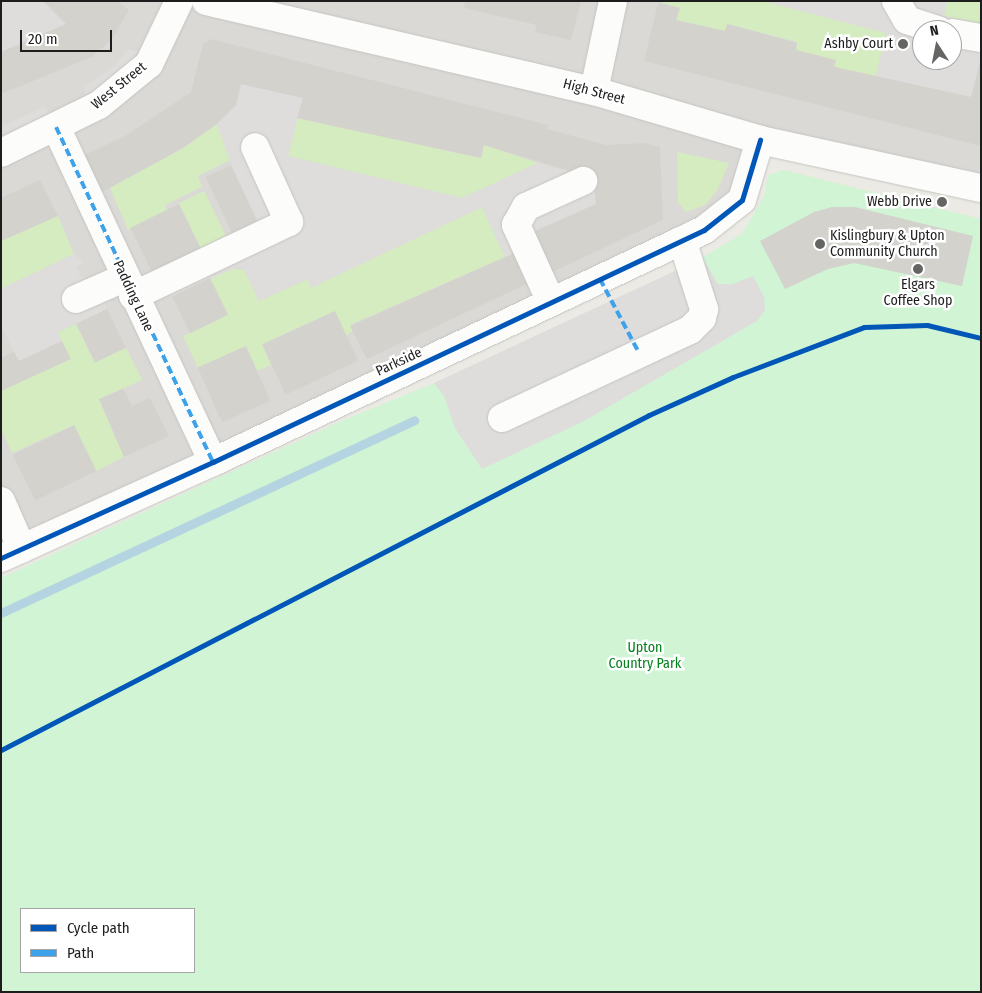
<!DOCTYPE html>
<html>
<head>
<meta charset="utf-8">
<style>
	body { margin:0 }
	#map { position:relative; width:982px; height:993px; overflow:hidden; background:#eceae4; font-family:"Fira Sans Condensed",sans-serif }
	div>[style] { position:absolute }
	.residential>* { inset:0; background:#dbd9d6 }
	.grass>* { inset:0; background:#d4ecc0; transform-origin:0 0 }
	.park>* { inset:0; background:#d0f4d4 }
	.parking>* { inset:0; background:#dedddb }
	.stream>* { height:9px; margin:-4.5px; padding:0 4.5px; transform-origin:4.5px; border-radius:4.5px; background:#b5d4e1 }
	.building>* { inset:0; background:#d4d2cd; transform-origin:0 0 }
	.roads { filter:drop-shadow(0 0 1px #c4c4c1) drop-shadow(0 0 1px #c4c4c1) }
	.minor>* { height:28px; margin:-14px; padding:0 14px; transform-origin:14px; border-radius:14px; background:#fcfcfb }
	.quiet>* { height:4px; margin-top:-2px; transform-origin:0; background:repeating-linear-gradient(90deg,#3da2ea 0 8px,transparent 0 12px) }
	.cycleway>* { height:5px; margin:-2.5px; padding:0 2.5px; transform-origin:2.5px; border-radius:2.5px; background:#0057b8 }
	.dots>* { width:14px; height:14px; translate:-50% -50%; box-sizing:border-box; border:2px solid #fff; border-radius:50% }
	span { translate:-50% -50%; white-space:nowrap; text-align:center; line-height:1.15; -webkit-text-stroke:5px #fff; paint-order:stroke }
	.poi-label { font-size:14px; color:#1d1d1d }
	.right { translate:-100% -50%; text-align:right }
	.left { translate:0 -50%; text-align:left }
	.street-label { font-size:14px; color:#1d1d1d }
	.park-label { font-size:14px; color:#04811b }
	.frame { position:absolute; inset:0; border:2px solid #1d1d1d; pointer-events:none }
	.legend { position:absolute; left:20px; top:908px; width:175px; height:65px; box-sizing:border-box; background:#fff; border:1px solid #a5a5a5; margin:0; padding:6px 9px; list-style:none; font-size:15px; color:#1d1d1d }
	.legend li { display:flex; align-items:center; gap:10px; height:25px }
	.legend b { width:25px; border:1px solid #a5a5a5 }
	.north { position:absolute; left:912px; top:20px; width:50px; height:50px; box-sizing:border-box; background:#fff; border:1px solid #a5a5a5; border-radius:50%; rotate:349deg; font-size:14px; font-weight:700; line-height:20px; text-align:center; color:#1d1d1d }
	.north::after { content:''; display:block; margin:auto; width:18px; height:22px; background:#656563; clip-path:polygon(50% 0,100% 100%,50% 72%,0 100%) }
	.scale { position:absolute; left:20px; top:30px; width:92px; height:22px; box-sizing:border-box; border:2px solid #1d1d1d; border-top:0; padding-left:6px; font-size:15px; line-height:18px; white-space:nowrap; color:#1d1d1d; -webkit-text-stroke:4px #fff; paint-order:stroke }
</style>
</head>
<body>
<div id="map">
	<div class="residential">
		<i style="clip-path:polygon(evenodd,1px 1px,981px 1px,981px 188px,760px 140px,742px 200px,1px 558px,1px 1px,922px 30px,952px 30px,952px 60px,922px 60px,922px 30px)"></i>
	</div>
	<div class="grass">
		<i style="clip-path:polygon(658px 1px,763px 1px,886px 33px,876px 76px,834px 67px,835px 60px,796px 50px,797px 42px,728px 24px,725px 31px,676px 20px,679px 8px)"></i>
		<i style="clip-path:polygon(947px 1px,981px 1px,979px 24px,944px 16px)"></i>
		<i style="clip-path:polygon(297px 118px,481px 158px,484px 145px,538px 163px,462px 198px,288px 156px)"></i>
		<i style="clip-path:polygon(217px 124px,230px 160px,198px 176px,202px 187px,165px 205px,167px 210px,128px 230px,110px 188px,183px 148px)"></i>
		<i style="clip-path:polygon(677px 152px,729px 163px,717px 191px,705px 205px,686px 212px,678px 202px)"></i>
		<i style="left:204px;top:191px;width:59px;height:28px;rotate:64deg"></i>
		<i style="clip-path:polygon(482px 207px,505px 257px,350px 325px,353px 331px,346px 335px,335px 311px,262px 344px,271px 365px,257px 371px,246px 346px,198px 368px,183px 336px,228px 315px,210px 278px,228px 268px,244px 270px,259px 301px,308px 279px,311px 287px)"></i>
		<i style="clip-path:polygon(58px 216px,74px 254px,1px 289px,1px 241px)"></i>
		<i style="clip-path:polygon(76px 324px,94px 362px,126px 348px,142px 380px,99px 399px,124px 457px,96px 471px,74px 425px,12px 453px,1px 429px,1px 391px,70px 359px,57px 332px)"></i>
	</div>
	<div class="park">
		<i style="clip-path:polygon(evenodd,784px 170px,981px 219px,981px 992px,1px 992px,1px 578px,337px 423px,434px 383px,691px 264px,742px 234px,764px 196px,768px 175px,784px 170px,21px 909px,194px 909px,194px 972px,21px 972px,21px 909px)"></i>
	</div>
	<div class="parking">
		<i style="clip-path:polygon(1px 1px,43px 1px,66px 24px,1px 52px)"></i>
		<i style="clip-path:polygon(evenodd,763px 1px,947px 1px,944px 16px,981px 24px,981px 56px,971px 97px,876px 76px,886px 33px,763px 1px,922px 30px,952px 30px,952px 60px,922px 60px,922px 30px)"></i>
		<i style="clip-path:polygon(127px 50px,137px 51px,131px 61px,97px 91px,85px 97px,84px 87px,114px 67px)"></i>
		<i style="clip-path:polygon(241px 84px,303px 98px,288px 156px,462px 198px,538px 163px,593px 178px,596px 204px,527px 234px,519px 251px,505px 257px,482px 207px,311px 288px,307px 279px,259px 301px,244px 270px,238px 267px,172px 296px,165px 281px,261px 228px,231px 165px,217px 124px,236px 105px)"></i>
		<i style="clip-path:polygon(43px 107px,51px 114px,1px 137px,1px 127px)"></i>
		<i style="clip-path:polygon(74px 254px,84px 263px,76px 267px,83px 281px,94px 276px,107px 309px,58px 332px,62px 341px,19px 361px,1px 326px,1px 289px)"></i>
		<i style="clip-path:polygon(703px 258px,718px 284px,733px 284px,753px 276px,764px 297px,765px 310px,757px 321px,582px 422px,482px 469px,455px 428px,444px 396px,434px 383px)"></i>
	</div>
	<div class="stream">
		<i style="left:1px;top:613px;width:456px;rotate:-25deg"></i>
	</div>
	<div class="building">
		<i style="clip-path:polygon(43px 1px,118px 1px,129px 10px,112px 39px,92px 57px,1px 94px,1px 52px,66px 24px)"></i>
		<i style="clip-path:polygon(465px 1px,581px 1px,571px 40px,535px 32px,537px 25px,464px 8px)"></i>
		<i style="clip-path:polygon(658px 3px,680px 8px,676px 20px,725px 31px,727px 24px,797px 43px,796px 50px,836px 60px,834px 67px,971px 97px,981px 59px,981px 146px,644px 61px)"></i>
		<i style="clip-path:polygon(211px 39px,548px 125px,547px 129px,606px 145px,644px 143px,660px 147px,663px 220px,367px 359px,350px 326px,519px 251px,527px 235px,596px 204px,593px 178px,484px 145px,481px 158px,297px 118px,303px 98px,241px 84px,236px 105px,217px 124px,183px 148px,102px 192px,85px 155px,125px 136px,191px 92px,203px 44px)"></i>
		<i style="left:231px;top:165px;width:70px;height:28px;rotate:65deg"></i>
		<i style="clip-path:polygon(40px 180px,58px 216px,1px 241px,1px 198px)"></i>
		<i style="left:179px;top:204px;width:58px;height:54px;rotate:64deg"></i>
		<i style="clip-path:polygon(832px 207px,855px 207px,973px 236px,962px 286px,854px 263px,828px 269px,785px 289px,760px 241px,814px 212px)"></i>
		<i style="left:210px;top:278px;width:41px;height:42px;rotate:64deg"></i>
		<i style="left:107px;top:309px;width:43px;height:34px;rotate:64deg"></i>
		<i style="left:335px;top:311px;width:55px;height:80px;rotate:65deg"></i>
		<i style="clip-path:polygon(62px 341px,71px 359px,1px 391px,1px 358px,14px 352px,19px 361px)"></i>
		<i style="left:246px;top:346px;width:60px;height:53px;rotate:66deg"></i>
		<i style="clip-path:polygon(123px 389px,132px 406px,150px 398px,169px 436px,124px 457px,99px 399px)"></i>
		<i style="left:74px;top:425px;width:51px;height:68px;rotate:64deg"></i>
	</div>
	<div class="roads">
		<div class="minor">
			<i style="left:206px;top:1px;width:398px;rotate:13.1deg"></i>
			<i style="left:594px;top:91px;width:173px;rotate:16.4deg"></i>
			<i style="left:760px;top:140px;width:226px;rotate:12.3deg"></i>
			<i style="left:896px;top:1px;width:22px;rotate:60deg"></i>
			<i style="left:907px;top:20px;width:33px;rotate:18deg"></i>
			<i style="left:952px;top:33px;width:29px;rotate:10deg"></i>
			<i style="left:594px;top:91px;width:92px;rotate:-78.1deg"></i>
			<i style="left:56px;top:127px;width:370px;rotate:64.9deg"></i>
			<i style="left:1px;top:153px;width:109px;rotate:-26.1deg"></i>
			<i style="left:99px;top:105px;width:65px;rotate:-39.4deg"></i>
			<i style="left:149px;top:64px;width:70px;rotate:-64.5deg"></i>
			<i style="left:133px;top:296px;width:173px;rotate:-25.4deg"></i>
			<i style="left:289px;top:222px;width:82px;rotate:-114.4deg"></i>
			<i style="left:76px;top:299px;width:52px;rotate:-23.6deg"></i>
			<i style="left:551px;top:302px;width:85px;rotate:-114.4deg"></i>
			<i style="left:516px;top:225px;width:21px;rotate:-61deg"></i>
			<i style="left:526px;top:207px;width:63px;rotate:-24.5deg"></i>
			<i style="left:502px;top:418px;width:208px;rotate:-25.1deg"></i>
			<i style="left:690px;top:330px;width:17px;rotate:-45deg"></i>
			<i style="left:702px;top:318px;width:9px;rotate:-77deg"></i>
			<i style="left:704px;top:309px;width:72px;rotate:-107.7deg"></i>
			<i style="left:1px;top:501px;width:52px;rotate:66.4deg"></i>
			<i style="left:1px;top:558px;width:233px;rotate:-24.4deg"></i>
			<i style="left:213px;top:462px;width:543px;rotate:-25.29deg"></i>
			<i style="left:704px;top:230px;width:48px;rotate:-38.3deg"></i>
			<i style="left:742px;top:200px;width:63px;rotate:-73.3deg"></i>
		</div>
	</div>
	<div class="quiet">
		<i style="left:56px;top:127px;width:370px;rotate:64.9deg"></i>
		<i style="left:600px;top:279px;width:84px;rotate:62.2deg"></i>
	</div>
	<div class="cycleway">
		<i style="left:1px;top:558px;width:233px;rotate:-24.4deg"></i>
		<i style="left:213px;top:462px;width:543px;rotate:-25.29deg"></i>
		<i style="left:704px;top:230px;width:48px;rotate:-38.3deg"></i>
		<i style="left:742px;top:200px;width:63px;rotate:-73.3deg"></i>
		<i style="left:1px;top:750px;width:729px;rotate:-27.34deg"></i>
		<i style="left:649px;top:415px;width:92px;rotate:-24.3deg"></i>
		<i style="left:733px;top:377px;width:140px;rotate:-20.9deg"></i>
		<i style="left:864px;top:327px;width:63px;rotate:-1.8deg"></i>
		<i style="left:927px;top:325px;width:56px;rotate:13.5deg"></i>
	</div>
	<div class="dots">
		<i style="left:903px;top:44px;background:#656563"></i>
		<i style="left:942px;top:202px;background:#656563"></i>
		<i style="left:820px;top:244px;background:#656563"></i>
		<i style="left:918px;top:269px;background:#656563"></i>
	</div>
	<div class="poi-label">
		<span class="right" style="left:893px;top:44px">Ashby Court</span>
		<span class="right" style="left:932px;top:202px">Webb Drive</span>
		<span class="left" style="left:830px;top:244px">Kislingbury &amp; Upton<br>Community Church</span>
		<span style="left:918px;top:293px">Elgars<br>Coffee Shop</span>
	</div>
	<div class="street-label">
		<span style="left:119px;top:86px;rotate:-39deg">West Street</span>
		<span style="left:594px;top:92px;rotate:15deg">High Street</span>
		<span style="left:133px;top:296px;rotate:65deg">Padding Lane</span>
		<span style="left:399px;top:362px;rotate:-25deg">Parkside</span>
	</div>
	<div class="park-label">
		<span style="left:645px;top:656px">Upton<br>Country Park</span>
	</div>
	<div class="frame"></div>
	<ul class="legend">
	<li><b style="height:6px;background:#0057b8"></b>Cycle path</li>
	<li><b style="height:6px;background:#3da2ea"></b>Path</li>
	</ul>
	<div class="north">N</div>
	<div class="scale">20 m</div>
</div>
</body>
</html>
